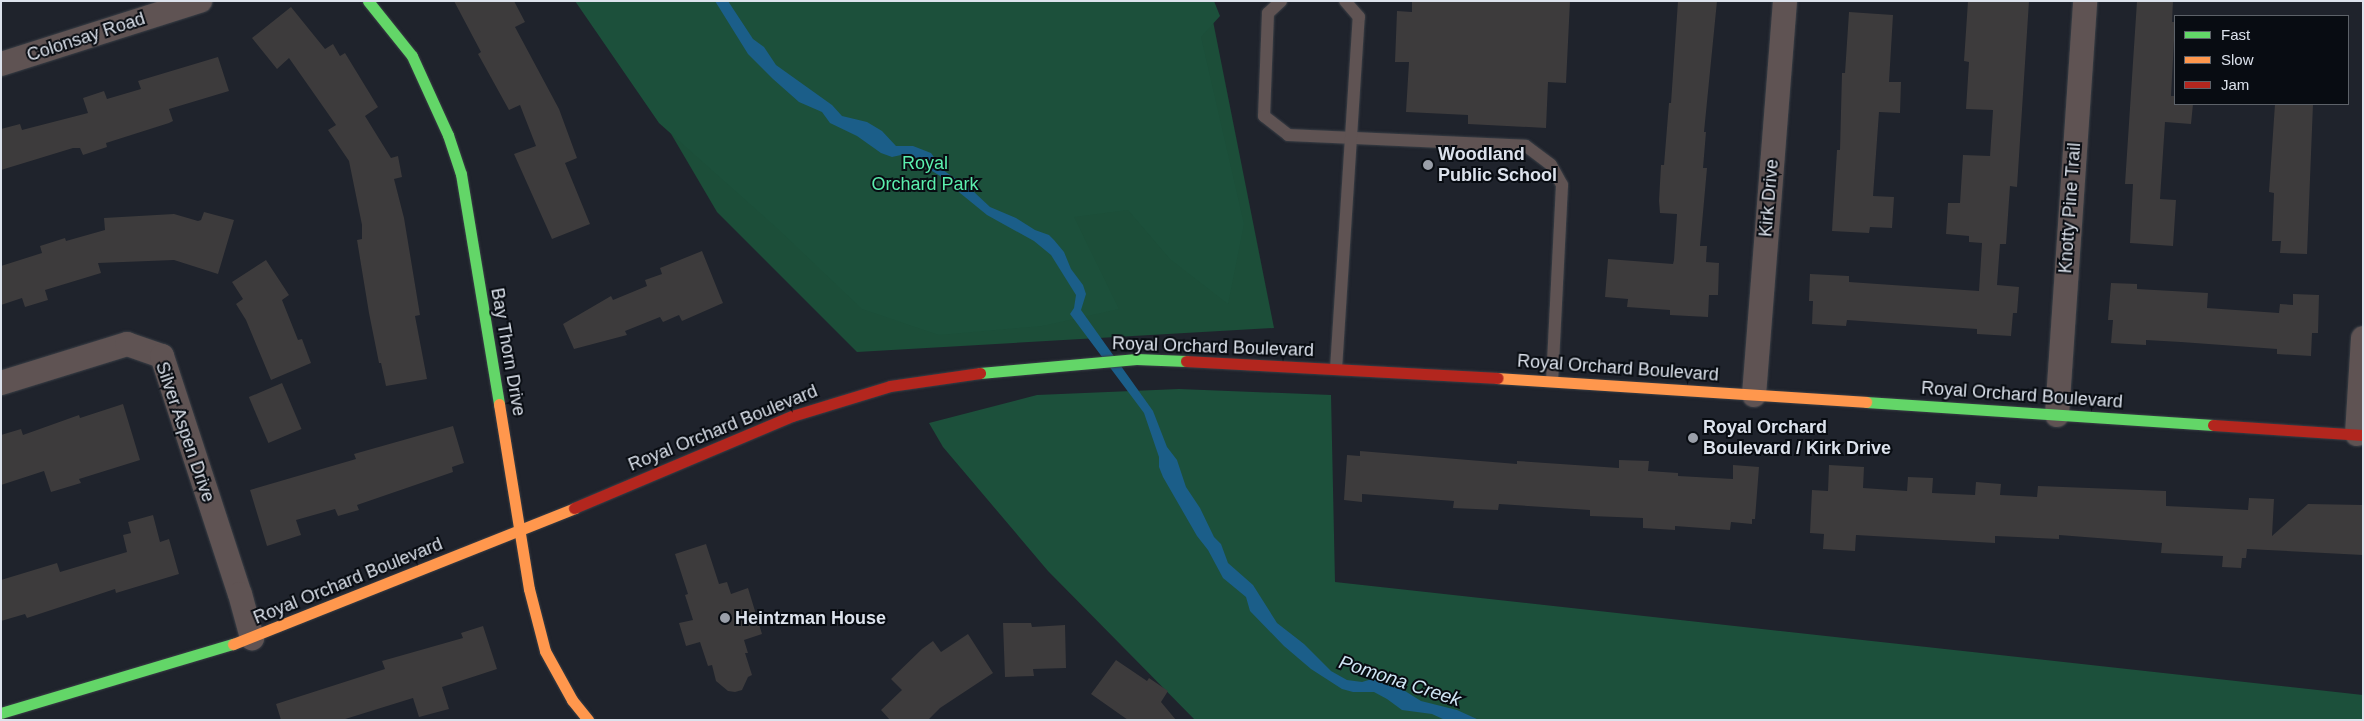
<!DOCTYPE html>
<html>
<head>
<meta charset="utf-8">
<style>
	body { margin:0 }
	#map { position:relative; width:2364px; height:721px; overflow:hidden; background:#1f232c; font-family:Helvetica,sans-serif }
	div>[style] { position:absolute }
	.green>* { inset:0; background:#1c4e39 }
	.forest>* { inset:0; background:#1c503b }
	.water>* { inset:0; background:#1b5e89 }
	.building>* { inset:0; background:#3d3b3c; transform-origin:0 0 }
	.roads { filter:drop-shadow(0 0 1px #3a3f46) drop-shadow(0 0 1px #3a3f46) }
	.lane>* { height:12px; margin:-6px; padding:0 6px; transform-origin:6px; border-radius:6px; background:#5f5353 }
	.street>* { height:24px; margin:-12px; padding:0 12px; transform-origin:12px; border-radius:12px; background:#5f5353 }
	.fast>* { height:11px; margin:-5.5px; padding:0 5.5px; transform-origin:5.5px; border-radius:5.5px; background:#63d668 }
	.slow>* { height:11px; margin:-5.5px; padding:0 5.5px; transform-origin:5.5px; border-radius:5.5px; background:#ff974d }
	.jam>* { height:11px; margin:-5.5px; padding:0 5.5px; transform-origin:5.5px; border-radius:5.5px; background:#b3261e }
	.dots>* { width:14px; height:14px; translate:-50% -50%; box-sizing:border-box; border:2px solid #080c12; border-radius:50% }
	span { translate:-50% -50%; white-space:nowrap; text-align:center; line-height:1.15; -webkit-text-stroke:4px #080c12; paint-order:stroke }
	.street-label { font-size:18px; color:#dce2ec }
	.poi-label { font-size:18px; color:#dce2ec; font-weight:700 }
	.left { translate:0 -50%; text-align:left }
	.park-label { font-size:18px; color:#5befae }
	.water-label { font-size:19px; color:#d1e6f6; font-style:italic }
	.frame { position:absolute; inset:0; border:2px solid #dce2ec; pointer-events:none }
	.legend { position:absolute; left:2174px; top:15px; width:175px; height:90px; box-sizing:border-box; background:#080c12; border:1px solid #5d6269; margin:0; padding:6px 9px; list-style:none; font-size:15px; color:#dce2ec }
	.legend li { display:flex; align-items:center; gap:10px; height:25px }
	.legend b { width:25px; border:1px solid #5d6269 }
</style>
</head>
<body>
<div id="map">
	<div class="green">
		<i style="clip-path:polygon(593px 1px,1209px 1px,1274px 328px,857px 352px,717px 212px)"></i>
	</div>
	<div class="forest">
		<i style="clip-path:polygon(575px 1px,1214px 1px,1220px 16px,1201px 37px,1244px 224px,1228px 304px,1170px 259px,1128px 210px,1074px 217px,1119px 309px,1042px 326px,939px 335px,862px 309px,778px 229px,659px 123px)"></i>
		<i style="clip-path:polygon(1179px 389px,1331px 395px,1335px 582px,2363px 695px,2363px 720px,1195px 720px,1048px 571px,943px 447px,929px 423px,1037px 395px)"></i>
	</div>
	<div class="water">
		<i style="clip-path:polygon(715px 1px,728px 1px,753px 39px,764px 47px,776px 65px,832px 105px,842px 116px,867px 122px,882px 131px,896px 146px,913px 146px,931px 153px,943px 170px,973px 191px,990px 207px,1016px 218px,1035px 230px,1049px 235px,1054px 240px,1064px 252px,1071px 269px,1083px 285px,1086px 294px,1081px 310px,1153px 411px,1167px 447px,1177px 460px,1186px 487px,1200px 508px,1214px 537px,1221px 544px,1228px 563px,1253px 585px,1277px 623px,1304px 644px,1331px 671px,1347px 680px,1362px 682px,1372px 679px,1405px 691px,1421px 701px,1457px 710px,1479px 720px,1445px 720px,1432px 714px,1402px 710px,1387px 699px,1374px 692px,1353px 692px,1342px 689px,1311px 669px,1284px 646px,1250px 611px,1246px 597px,1223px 578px,1208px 550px,1197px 536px,1163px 477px,1159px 467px,1159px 457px,1144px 413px,1070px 314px,1074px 308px,1076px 295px,1051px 255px,1034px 241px,987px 215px,960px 193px,950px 182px,932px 171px,923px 159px,901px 155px,892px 157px,881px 153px,857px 136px,830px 123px,822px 112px,799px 102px,773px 79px,748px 54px)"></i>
	</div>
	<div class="building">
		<i style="clip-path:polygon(454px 1px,514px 1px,525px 22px,515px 27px,559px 109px,577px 158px,565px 163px,590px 224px,552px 239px,514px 154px,536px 146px,520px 105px,509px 110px,478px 54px,481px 52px)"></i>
		<i style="clip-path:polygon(1412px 1px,1570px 1px,1566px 83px,1548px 82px,1546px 128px,1468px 124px,1468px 115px,1406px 112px,1409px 62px,1395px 62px,1397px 11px,1412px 12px)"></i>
		<i style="clip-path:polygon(1678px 1px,1717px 1px,1704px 132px,1706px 132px,1703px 168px,1707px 168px,1700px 246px,1707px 246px,1706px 262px,1719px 263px,1718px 295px,1709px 295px,1708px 317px,1670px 315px,1670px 310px,1627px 307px,1628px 299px,1605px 297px,1608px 259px,1673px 264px,1674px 260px,1677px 214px,1660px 213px,1659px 201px,1661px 165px,1664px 165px,1669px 103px,1671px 103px)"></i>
		<i style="clip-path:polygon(1968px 1px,2029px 1px,2017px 187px,2010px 186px,2006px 244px,2000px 244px,1997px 285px,2019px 287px,2017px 313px,2013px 313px,2011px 336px,1977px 334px,1977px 329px,1847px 320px,1846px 326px,1812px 324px,1813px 301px,1809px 301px,1810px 274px,1849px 276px,1849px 282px,1979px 291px,1982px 243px,1969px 242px,1969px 236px,1946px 234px,1948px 203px,1960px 203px,1963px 155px,1990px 156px,1993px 110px,1966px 109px,1969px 62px,1964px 61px)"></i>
		<i style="clip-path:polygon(2137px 1px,2173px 1px,2172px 22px,2175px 22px,2171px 96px,2175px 96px,2175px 104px,2193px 104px,2191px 124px,2165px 122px,2160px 199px,2176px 200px,2173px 246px,2130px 243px,2133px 184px,2125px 184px)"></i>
		<i style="clip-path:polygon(291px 7px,325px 49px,333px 44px,340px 56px,345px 53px,378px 107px,365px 116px,391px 158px,398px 156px,402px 177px,394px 179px,404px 218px,420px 315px,415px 316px,427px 379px,386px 386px,381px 363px,379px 363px,369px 313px,357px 240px,362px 239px,362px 225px,349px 161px,328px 130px,336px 125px,289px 58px,277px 69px,252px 38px)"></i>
		<i style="clip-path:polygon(1849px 12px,1893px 15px,1889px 82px,1901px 82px,1900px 113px,1879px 112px,1873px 196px,1894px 197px,1892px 228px,1870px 227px,1869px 233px,1832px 231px,1837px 150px,1840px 150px,1842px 73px,1845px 73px)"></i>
		<i style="clip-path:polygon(218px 57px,229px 91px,169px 109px,173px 121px,169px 123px,106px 143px,107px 147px,83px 155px,80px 148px,73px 148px,1px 170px,1px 129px,20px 124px,22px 130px,88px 113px,83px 98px,104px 91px,107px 99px,141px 89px,138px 81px)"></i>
		<i style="clip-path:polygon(2275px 104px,2313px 104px,2307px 254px,2280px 253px,2281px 241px,2272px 241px,2274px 193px,2269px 192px)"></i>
		<i style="clip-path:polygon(204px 212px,234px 220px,218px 274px,174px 260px,98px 263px,101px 273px,45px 290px,48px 300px,25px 307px,22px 298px,1px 305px,1px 266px,42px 253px,40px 246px,65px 238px,66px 241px,105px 230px,104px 218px,174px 214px,198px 221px,201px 220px)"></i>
		<i style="clip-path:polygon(702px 251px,723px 303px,682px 321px,679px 315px,663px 322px,660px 317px,625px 331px,627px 335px,574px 349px,563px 324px,611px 296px,613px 300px,647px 286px,645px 280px,662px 274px,660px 268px)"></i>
		<i style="clip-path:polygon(266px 260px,289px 295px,282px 300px,298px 340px,302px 339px,311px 363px,271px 380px,246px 320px,236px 304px,243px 299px,232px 282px)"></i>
		<i style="clip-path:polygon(2111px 283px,2137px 284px,2137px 289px,2208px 293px,2207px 308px,2279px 313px,2280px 304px,2293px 305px,2293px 294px,2319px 295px,2318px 333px,2312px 333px,2311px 356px,2277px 354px,2277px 349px,2181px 342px,2146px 340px,2146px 345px,2111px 343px,2113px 320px,2108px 320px)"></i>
		<i style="left:282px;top:383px;width:50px;height:36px;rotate:67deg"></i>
		<i style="clip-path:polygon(123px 404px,140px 460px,79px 479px,81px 483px,51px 492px,44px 471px,1px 485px,1px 435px,21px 429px,23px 435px,79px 415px,80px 418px)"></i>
		<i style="clip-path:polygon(453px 426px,464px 463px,452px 467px,453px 472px,357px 505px,359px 510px,338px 516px,335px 509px,296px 520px,301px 535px,267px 546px,250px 490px,356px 459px,354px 454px)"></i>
		<i style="clip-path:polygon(1360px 451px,1517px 464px,1517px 461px,1619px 468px,1619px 460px,1649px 461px,1648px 471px,1678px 473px,1678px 476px,1733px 479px,1733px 465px,1759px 467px,1755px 519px,1752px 519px,1752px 524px,1731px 522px,1730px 530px,1675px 526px,1675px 530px,1643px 528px,1643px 518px,1590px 516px,1590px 510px,1499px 504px,1498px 510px,1453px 508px,1454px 501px,1362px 494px,1362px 502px,1344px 500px,1347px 455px,1360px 456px)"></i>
		<i style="clip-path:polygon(1829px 465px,1864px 467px,1863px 488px,1907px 491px,1908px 477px,1933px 478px,1932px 493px,1975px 495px,1976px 482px,2001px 484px,2000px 495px,2037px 497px,2038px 486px,2166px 491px,2166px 506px,2209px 508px,2248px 510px,2249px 498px,2274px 499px,2272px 536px,2308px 504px,2363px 505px,2363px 555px,2247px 549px,2246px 558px,2242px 558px,2241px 568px,2222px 567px,2223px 556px,2161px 553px,2162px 543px,2059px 535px,2059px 539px,1995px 536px,1995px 543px,1856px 535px,1855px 551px,1823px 549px,1824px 534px,1810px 533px,1812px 490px,1828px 491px)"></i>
		<i style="clip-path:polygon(153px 515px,160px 542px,169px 539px,179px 574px,116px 593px,115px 589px,27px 618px,25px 614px,1px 621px,1px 580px,57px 563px,60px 572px,127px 552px,123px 535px,131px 533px,128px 522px)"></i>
		<i style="clip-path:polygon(706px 544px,719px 584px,727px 582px,731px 594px,748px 588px,762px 634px,744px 640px,748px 653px,745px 653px,752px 675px,748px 677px,742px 690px,735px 692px,728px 691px,716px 681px,712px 665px,708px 666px,700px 642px,686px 646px,679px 623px,693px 620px,685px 595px,688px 594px,675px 554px)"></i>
		<i style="clip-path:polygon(1003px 623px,1031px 623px,1032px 627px,1065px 625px,1066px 668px,1033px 669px,1034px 676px,1005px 677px)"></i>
		<i style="clip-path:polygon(483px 626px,497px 669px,442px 687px,449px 709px,419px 717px,413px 698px,342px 720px,281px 720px,276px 704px,385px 669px,382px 661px,463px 638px,461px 633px)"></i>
		<i style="clip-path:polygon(968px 634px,993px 673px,940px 708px,928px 720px,890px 720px,881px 710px,902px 690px,891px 679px,922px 649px,933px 641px,941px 652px)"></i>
		<i style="clip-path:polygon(1116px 660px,1147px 681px,1149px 678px,1168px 691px,1161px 702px,1176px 720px,1128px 720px,1091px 694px)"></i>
	</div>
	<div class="roads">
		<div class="lane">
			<i style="left:1281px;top:1px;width:18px;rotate:137deg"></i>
			<i style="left:1268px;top:13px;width:103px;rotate:92.2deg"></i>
			<i style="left:1264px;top:116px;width:31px;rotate:38deg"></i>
			<i style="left:1288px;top:135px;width:238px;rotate:2.6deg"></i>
			<i style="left:1526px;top:146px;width:31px;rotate:37deg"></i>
			<i style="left:1551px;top:165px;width:23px;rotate:61deg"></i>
			<i style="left:1562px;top:185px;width:196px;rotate:92.9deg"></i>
			<i style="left:1336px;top:369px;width:353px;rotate:-86.3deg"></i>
			<i style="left:1359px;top:17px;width:21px;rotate:-131deg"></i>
		</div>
		<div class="street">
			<i style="left:1px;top:64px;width:209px;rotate:-17.6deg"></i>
			<i style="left:1px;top:383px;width:132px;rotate:-17.2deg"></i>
			<i style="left:127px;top:344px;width:37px;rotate:19deg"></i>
			<i style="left:162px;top:356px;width:250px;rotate:71.9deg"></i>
			<i style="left:240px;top:594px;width:46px;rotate:74.7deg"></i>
			<i style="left:1754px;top:395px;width:395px;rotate:-85.5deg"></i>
			<i style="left:2057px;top:415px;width:415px;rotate:-86.1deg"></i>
			<i style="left:2357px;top:434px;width:96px;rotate:-86.4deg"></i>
		</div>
		<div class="fast">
			<i style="left:368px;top:1px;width:70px;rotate:51.3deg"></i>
			<i style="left:412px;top:56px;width:87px;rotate:65.5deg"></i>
			<i style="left:448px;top:135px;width:41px;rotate:71.6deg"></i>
			<i style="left:461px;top:174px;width:233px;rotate:80.6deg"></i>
			<i style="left:980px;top:373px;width:157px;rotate:-5.1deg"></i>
			<i style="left:1136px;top:359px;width:50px;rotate:2.3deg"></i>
			<i style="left:1866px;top:402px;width:348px;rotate:3.8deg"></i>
			<i style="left:1px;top:713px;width:242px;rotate:-16.6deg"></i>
		</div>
		<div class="slow">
			<i style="left:1498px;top:378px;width:369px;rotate:3.7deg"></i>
			<i style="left:499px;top:404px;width:187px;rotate:80.8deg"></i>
			<i style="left:529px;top:589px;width:64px;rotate:75.5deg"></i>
			<i style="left:545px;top:651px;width:56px;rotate:61.1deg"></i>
			<i style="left:572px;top:700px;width:26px;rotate:51deg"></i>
			<i style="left:233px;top:644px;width:367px;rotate:-21.7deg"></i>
		</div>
		<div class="jam">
			<i style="left:1186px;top:361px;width:312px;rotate:3.1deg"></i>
			<i style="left:2213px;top:425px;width:150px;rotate:3.8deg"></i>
			<i style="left:574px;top:508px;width:237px;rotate:-22.9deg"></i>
			<i style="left:792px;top:416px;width:102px;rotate:-17deg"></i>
			<i style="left:890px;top:386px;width:91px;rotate:-8.2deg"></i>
		</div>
	</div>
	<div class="dots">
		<i style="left:1428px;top:165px;background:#9a9fa9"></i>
		<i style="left:1693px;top:438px;background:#9a9fa9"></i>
		<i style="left:725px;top:618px;background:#9a9fa9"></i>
	</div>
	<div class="street-label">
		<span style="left:86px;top:37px;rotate:-18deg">Colonsay Road</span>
		<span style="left:1769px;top:198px;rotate:-85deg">Kirk Drive</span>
		<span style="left:2070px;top:208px;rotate:-86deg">Knotty Pine Trail</span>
		<span style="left:1213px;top:347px;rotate:2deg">Royal Orchard Boulevard</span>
		<span style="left:508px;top:352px;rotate:80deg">Bay Thorn Drive</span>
		<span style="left:1618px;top:368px;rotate:4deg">Royal Orchard Boulevard</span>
		<span style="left:2022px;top:395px;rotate:4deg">Royal Orchard Boulevard</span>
		<span style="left:723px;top:428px;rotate:-22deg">Royal Orchard Boulevard</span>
		<span style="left:185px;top:432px;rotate:71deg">Silver Aspen Drive</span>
		<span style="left:348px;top:581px;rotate:-22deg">Royal Orchard Boulevard</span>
	</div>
	<div class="poi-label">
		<span class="left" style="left:1438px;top:165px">Woodland<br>Public School</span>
		<span class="left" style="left:1703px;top:438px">Royal Orchard<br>Boulevard / Kirk Drive</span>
		<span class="left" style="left:735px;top:618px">Heintzman House</span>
	</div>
	<div class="park-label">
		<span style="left:925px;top:174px">Royal<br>Orchard Park</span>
	</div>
	<div class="water-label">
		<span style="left:1400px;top:681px;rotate:18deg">Pomona Creek</span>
	</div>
	<div class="frame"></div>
	<ul class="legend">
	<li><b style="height:6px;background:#63d668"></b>Fast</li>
	<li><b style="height:6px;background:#ff974d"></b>Slow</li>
	<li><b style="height:6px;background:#b3261e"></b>Jam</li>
	</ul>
</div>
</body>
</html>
